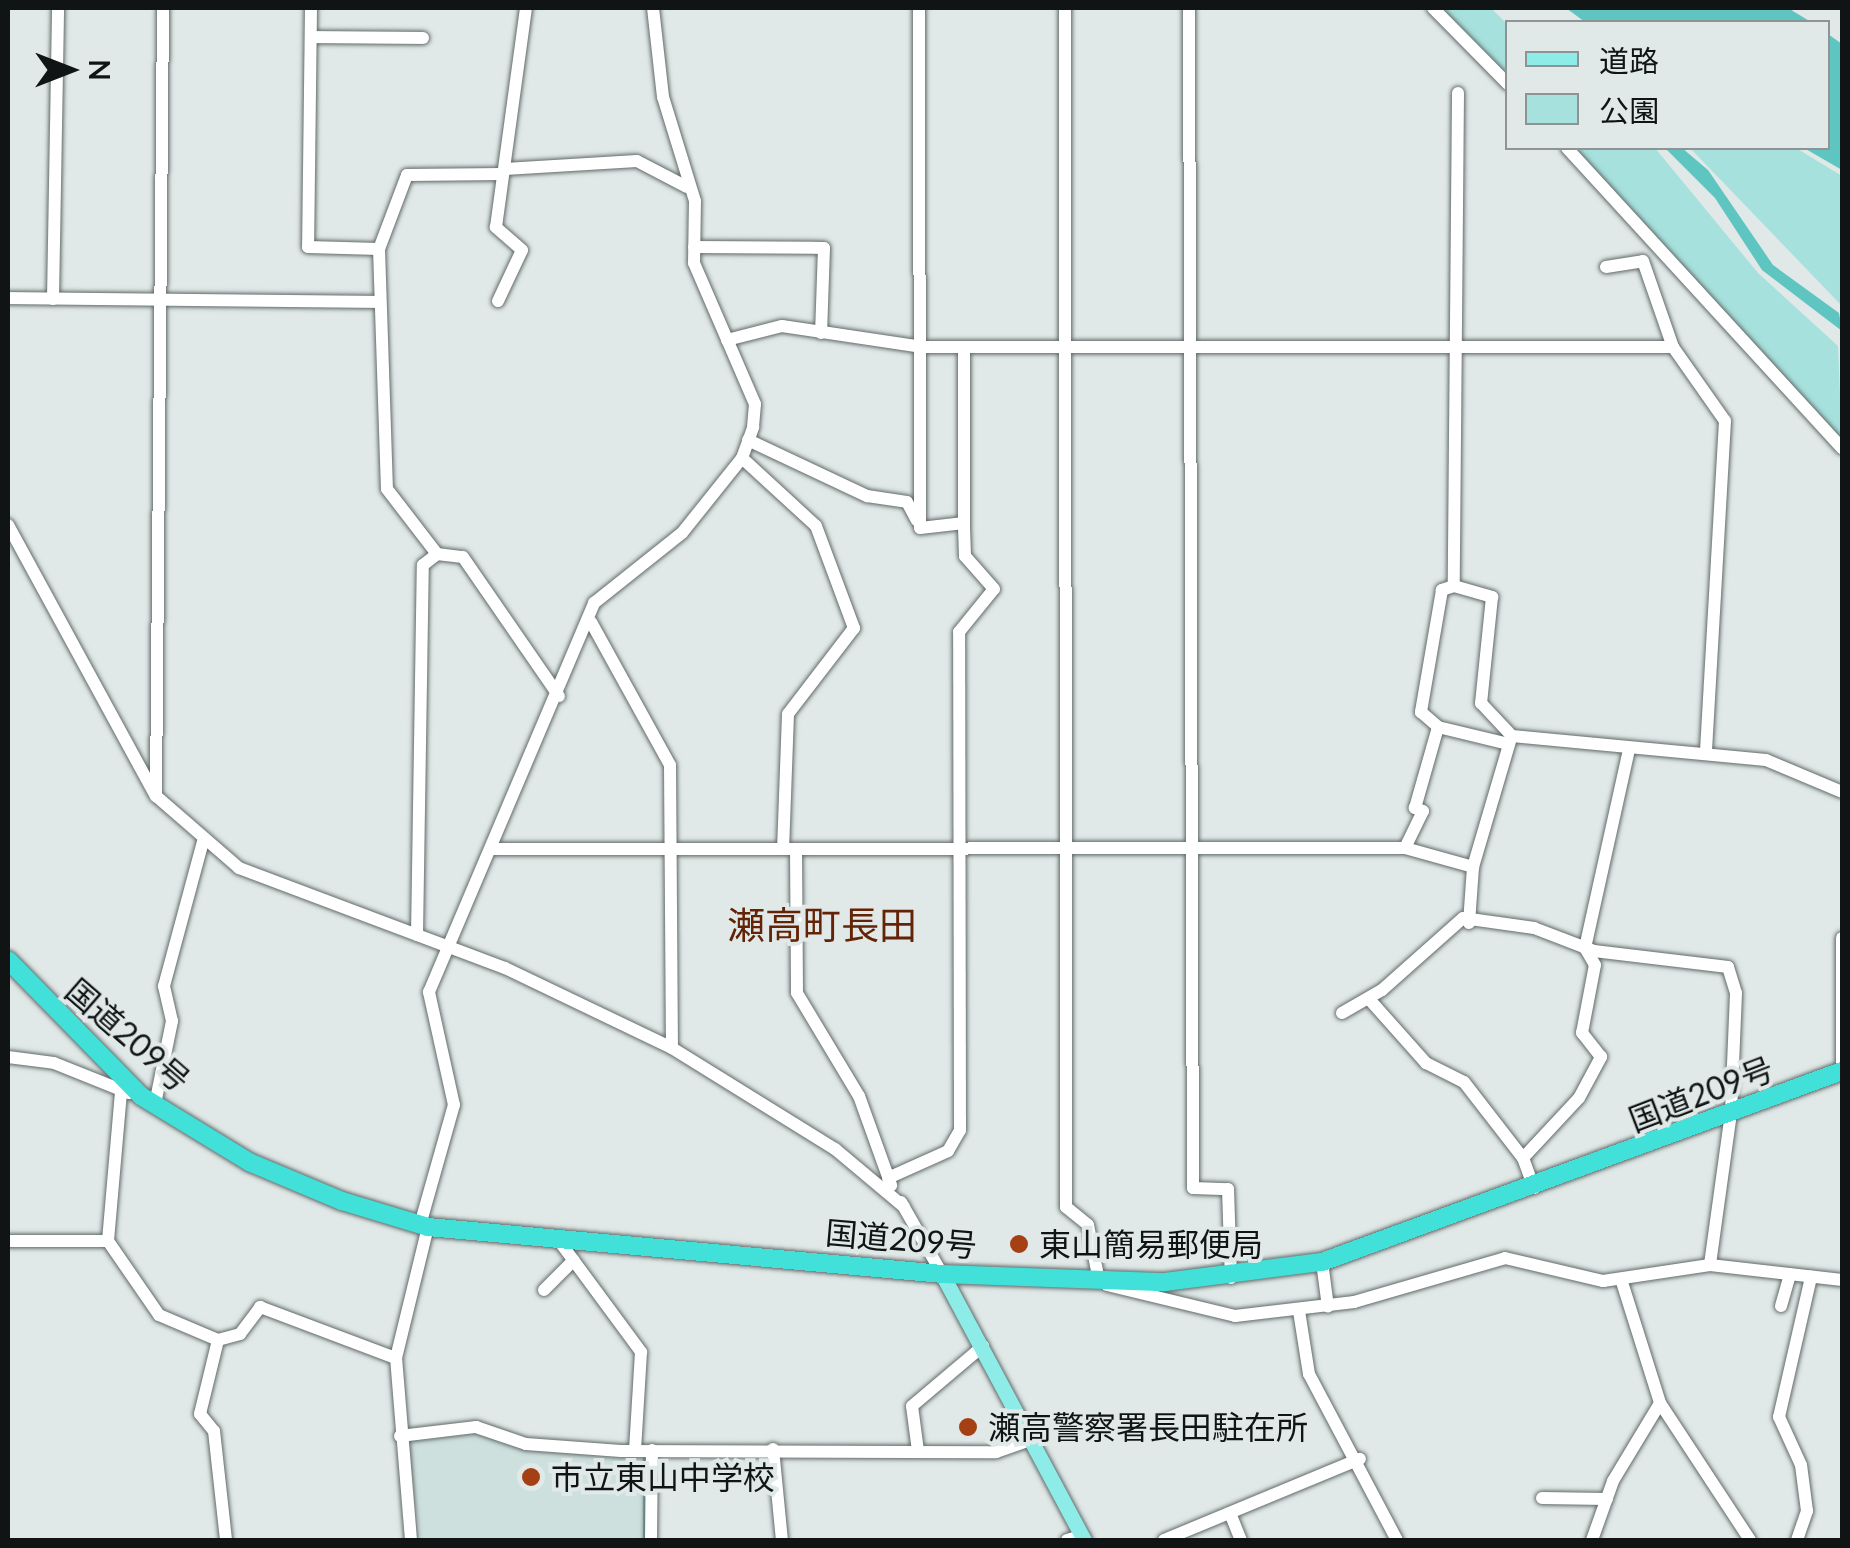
<!DOCTYPE html>
<html>
<head>
<meta charset="utf-8">
<style>
	body { margin:0 }
	#map { position:relative; width:1850px; height:1548px; overflow:hidden; background:#e0e9e8; font-family:Lato,"Noto Sans JP",sans-serif }
	div>[style] { position:absolute }
	.built>* { inset:0; background:#cde0de }
	.green>* { inset:0; background:#a6e1dd }
	.water>* { inset:0; background:#5ec5c0 }
	.stream>* { height:4px; margin:-2px; padding:0 2px; transform-origin:2px; border-radius:2px; background:#5ec5c0 }
	.roads { filter:drop-shadow(0 0 2px #626a69) drop-shadow(0 0 2px #626a69) }
	.minor>* { height:12px; margin:-6px; padding:0 6px; transform-origin:6px; border-radius:6px; background:#fff }
	.major>* { height:15px; margin:-7.5px; padding:0 7.5px; transform-origin:7.5px; border-radius:7.5px; background:#8dece8 }
	.highway>* { height:18px; margin:-9px; padding:0 9px; transform-origin:9px; border-radius:9px; background:#41e0d9 }
	.dots>* { width:28px; height:28px; translate:-50% -50%; box-sizing:border-box; border:5px solid #e0e9e8; border-radius:50% }
	span { translate:-50% -50%; white-space:nowrap; text-align:center; line-height:1.15; -webkit-text-stroke:8px #e0e9e8; paint-order:stroke }
	.street-label { font-size:32px; color:#111414 }
	.poi-label { font-size:32px; color:#111414 }
	.left { translate:0 -50%; text-align:left }
	.quarter-label { font-size:38px; color:#632307 }
	.frame { position:absolute; inset:0; border:10px solid #111414; pointer-events:none }
	.legend { position:absolute; left:1505px; top:20px; width:325px; height:130px; box-sizing:border-box; background:#e0e9e8; border:2px solid #8d9493; margin:0; padding:12px 18px; list-style:none; font-size:30px; color:#111414 }
	.legend li { display:flex; align-items:center; gap:20px; height:50px }
	.legend b { width:50px; border:2px solid #8d9493 }
	.north { position:absolute; left:20px; top:20px; width:100px; height:100px; -webkit-text-stroke:8px #e0e9e8; paint-order:stroke; rotate:90deg; font-size:28px; font-weight:700; line-height:40px; text-align:center; color:#111414 }
	.north::after { content:''; display:block; margin:auto; width:35px; height:45px; background:#111414; clip-path:polygon(50% 0,100% 100%,50% 72%,0 100%) }
</style>
</head>
<body>
<div id="map">
	<div class="built">
		<i style="clip-path:polygon(468px 1432px,523px 1447px,643px 1454px,647px 1540px,421px 1540px,407px 1439px)"></i>
	</div>
	<div class="green">
		<i style="clip-path:polygon(1437px 8px,1491px 8px,1507px 24px,1507px 83px)"></i>
		<i style="clip-path:polygon(1569px 148px,1655px 148px,1758px 273px,1838px 346px,1842px 446px)"></i>
		<i style="clip-path:polygon(1690px 148px,1796px 148px,1842px 176px,1842px 306px)"></i>
	</div>
	<div class="water">
		<i style="clip-path:polygon(1566px 8px,1788px 8px,1811px 22px,1585px 22px)"></i>
		<i style="clip-path:polygon(1828px 34px,1842px 44px,1842px 170px,1804px 148px,1828px 148px)"></i>
		<i style="clip-path:polygon(1665px 148px,1682px 148px,1708px 170px,1773px 265px,1839px 313px,1842px 331px,1762px 270px,1715px 198px)"></i>
	</div>
	<div class="stream">
		<i style="left:645px;top:1540px;width:82px;rotate:-90deg"></i>
	</div>
	<div class="roads">
		<div class="minor">
			<i style="left:311px;top:8px;width:239px;rotate:90.7deg"></i>
			<i style="left:308px;top:247px;width:71px;rotate:1.6deg"></i>
			<i style="left:1065px;top:8px;width:1199px;rotate:89.95deg"></i>
			<i style="left:1066px;top:1207px;width:28px;rotate:39deg"></i>
			<i style="left:1088px;top:1225px;width:57px;rotate:78.9deg"></i>
			<i style="left:1189px;top:8px;width:1180px;rotate:89.81deg"></i>
			<i style="left:1193px;top:1188px;width:35px;rotate:2deg"></i>
			<i style="left:1228px;top:1189px;width:89px;rotate:88.1deg"></i>
			<i style="left:1433px;top:8px;width:107px;rotate:45.4deg"></i>
			<i style="left:311px;top:37px;width:112px;rotate:0.5deg"></i>
			<i style="left:1458px;top:93px;width:493px;rotate:90.5deg"></i>
			<i style="left:1454px;top:586px;width:13px;rotate:162deg"></i>
			<i style="left:1442px;top:590px;width:124px;rotate:99.8deg"></i>
			<i style="left:1421px;top:712px;width:23px;rotate:41deg"></i>
			<i style="left:1438px;top:727px;width:73px;rotate:13.5deg"></i>
			<i style="left:1567px;top:148px;width:407px;rotate:47.5deg"></i>
			<i style="left:505px;top:169px;width:132px;rotate:-3.5deg"></i>
			<i style="left:637px;top:161px;width:56px;rotate:27.5deg"></i>
			<i style="left:502px;top:174px;width:95px;rotate:179.4deg"></i>
			<i style="left:407px;top:175px;width:79px;rotate:110.7deg"></i>
			<i style="left:379px;top:249px;width:240px;rotate:88.1deg"></i>
			<i style="left:387px;top:489px;width:82px;rotate:52.4deg"></i>
			<i style="left:437px;top:554px;width:26px;rotate:7deg"></i>
			<i style="left:463px;top:557px;width:169px;rotate:55.4deg"></i>
			<i style="left:694px;top:247px;width:130px;rotate:0.4deg"></i>
			<i style="left:824px;top:248px;width:85px;rotate:92deg"></i>
			<i style="left:1606px;top:267px;width:37px;rotate:-9deg"></i>
			<i style="left:1643px;top:261px;width:91px;rotate:70.8deg"></i>
			<i style="left:8px;top:298px;width:370px;rotate:0.6deg"></i>
			<i style="left:53px;top:299px;width:291px;rotate:-89deg"></i>
			<i style="left:498px;top:301px;width:56px;rotate:-64.8deg"></i>
			<i style="left:522px;top:250px;width:35px;rotate:-139deg"></i>
			<i style="left:496px;top:227px;width:221px;rotate:-82.2deg"></i>
			<i style="left:727px;top:340px;width:57px;rotate:-14.3deg"></i>
			<i style="left:782px;top:326px;width:142px;rotate:8.5deg"></i>
			<i style="left:922px;top:347px;width:751px"></i>
			<i style="left:1673px;top:347px;width:90px;rotate:54.9deg"></i>
			<i style="left:1725px;top:421px;width:330px;rotate:93.3deg"></i>
			<i style="left:748px;top:440px;width:132px;rotate:25.2deg"></i>
			<i style="left:867px;top:496px;width:40px;rotate:8.5deg"></i>
			<i style="left:907px;top:502px;width:21px;rotate:62deg"></i>
			<i style="left:742px;top:458px;width:100px;rotate:42.6deg"></i>
			<i style="left:816px;top:526px;width:109px;rotate:69.6deg"></i>
			<i style="left:854px;top:628px;width:108px;rotate:127.5deg"></i>
			<i style="left:788px;top:714px;width:135px;rotate:92.1deg"></i>
			<i style="left:964px;top:523px;width:176px;rotate:-90deg"></i>
			<i style="left:8px;top:525px;width:309px;rotate:61.4deg"></i>
			<i style="left:156px;top:796px;width:110px;rotate:40.9deg"></i>
			<i style="left:239px;top:868px;width:284px;rotate:20.6deg"></i>
			<i style="left:505px;top:968px;width:185px;rotate:25.6deg"></i>
			<i style="left:672px;top:1048px;width:192px;rotate:31.8deg"></i>
			<i style="left:835px;top:1149px;width:90px;rotate:40deg"></i>
			<i style="left:1454px;top:586px;width:40px;rotate:16deg"></i>
			<i style="left:1492px;top:597px;width:107px;rotate:95.9deg"></i>
			<i style="left:1481px;top:703px;width:45px;rotate:46.8deg"></i>
			<i style="left:1512px;top:736px;width:255px;rotate:5.4deg"></i>
			<i style="left:1766px;top:760px;width:82px;rotate:22.8deg"></i>
			<i style="left:591px;top:622px;width:163px;rotate:61.1deg"></i>
			<i style="left:670px;top:765px;width:283px;rotate:89.6deg"></i>
			<i style="left:156px;top:794px;width:786px;rotate:-89.49deg"></i>
			<i style="left:1405px;top:848px;width:41px;rotate:-64.1deg"></i>
			<i style="left:1423px;top:811px;width:9px;rotate:-159deg"></i>
			<i style="left:1415px;top:808px;width:84px;rotate:-74.1deg"></i>
			<i style="left:493px;top:849px;width:912px;rotate:-0.06deg"></i>
			<i style="left:1405px;top:848px;width:71px;rotate:15.6deg"></i>
			<i style="left:796px;top:849px;width:144px;rotate:89.6deg"></i>
			<i style="left:797px;top:993px;width:120px;rotate:59deg"></i>
			<i style="left:859px;top:1096px;width:95px;rotate:70.2deg"></i>
			<i style="left:1469px;top:923px;width:56px;rotate:-85.9deg"></i>
			<i style="left:1473px;top:867px;width:134px;rotate:-73.6deg"></i>
			<i style="left:417px;top:935px;width:370px;rotate:-89.1deg"></i>
			<i style="left:423px;top:565px;width:18px;rotate:-38deg"></i>
			<i style="left:1842px;top:938px;width:127px;rotate:90deg"></i>
			<i style="left:1369px;top:999px;width:86px;rotate:48.3deg"></i>
			<i style="left:1426px;top:1063px;width:42px;rotate:26.6deg"></i>
			<i style="left:1464px;top:1082px;width:96px;rotate:52.2deg"></i>
			<i style="left:1342px;top:1013px;width:46px;rotate:-29.9deg"></i>
			<i style="left:1382px;top:990px;width:108px;rotate:-41.6deg"></i>
			<i style="left:1463px;top:918px;width:72px;rotate:8deg"></i>
			<i style="left:1534px;top:928px;width:64px;rotate:21deg"></i>
			<i style="left:1594px;top:951px;width:135px;rotate:6.8deg"></i>
			<i style="left:1728px;top:967px;width:27px;rotate:73deg"></i>
			<i style="left:1736px;top:993px;width:120px;rotate:92.4deg"></i>
			<i style="left:1731px;top:1113px;width:153px;rotate:97.9deg"></i>
			<i style="left:8px;top:1057px;width:46px;rotate:7.4deg"></i>
			<i style="left:54px;top:1063px;width:81px;rotate:21.8deg"></i>
			<i style="left:121px;top:1092px;width:150px;rotate:95deg"></i>
			<i style="left:108px;top:1241px;width:90px;rotate:55.4deg"></i>
			<i style="left:159px;top:1315px;width:64px;rotate:23deg"></i>
			<i style="left:218px;top:1340px;width:23px;rotate:-15deg"></i>
			<i style="left:240px;top:1334px;width:34px;rotate:-53deg"></i>
			<i style="left:260px;top:1307px;width:145px;rotate:20.6deg"></i>
			<i style="left:155px;top:1104px;width:85px;rotate:-78.4deg"></i>
			<i style="left:172px;top:1021px;width:36px;rotate:-103deg"></i>
			<i style="left:164px;top:986px;width:153px;rotate:-74.9deg"></i>
			<i style="left:888px;top:1178px;width:66px;rotate:-24.2deg"></i>
			<i style="left:948px;top:1151px;width:24px;rotate:-60deg"></i>
			<i style="left:960px;top:1130px;width:498px;rotate:-90.1deg"></i>
			<i style="left:959px;top:632px;width:55px;rotate:-50.9deg"></i>
			<i style="left:994px;top:589px;width:44px;rotate:-131.3deg"></i>
			<i style="left:965px;top:556px;width:33px;rotate:-92deg"></i>
			<i style="left:964px;top:523px;width:44px;rotate:173.5deg"></i>
			<i style="left:920px;top:528px;width:520px;rotate:-90.11deg"></i>
			<i style="left:1534px;top:1188px;width:32px;rotate:-110deg"></i>
			<i style="left:1523px;top:1158px;width:82px;rotate:-47deg"></i>
			<i style="left:1579px;top:1098px;width:47px;rotate:-61.8deg"></i>
			<i style="left:1601px;top:1057px;width:31px;rotate:-128deg"></i>
			<i style="left:1582px;top:1033px;width:69px;rotate:-79.2deg"></i>
			<i style="left:1595px;top:965px;width:20px;rotate:-120deg"></i>
			<i style="left:1585px;top:948px;width:204px;rotate:-77.5deg"></i>
			<i style="left:901px;top:1202px;width:83px;rotate:60.3deg"></i>
			<i style="left:420px;top:1225px;width:125px;rotate:-74.2deg"></i>
			<i style="left:454px;top:1105px;width:116px;rotate:-102.5deg"></i>
			<i style="left:429px;top:992px;width:423px;rotate:-67deg"></i>
			<i style="left:594px;top:603px;width:112px;rotate:-38.5deg"></i>
			<i style="left:682px;top:533px;width:96px;rotate:-51.3deg"></i>
			<i style="left:742px;top:458px;width:33px;rotate:-70deg"></i>
			<i style="left:753px;top:427px;width:23px;rotate:-85deg"></i>
			<i style="left:755px;top:404px;width:154px;rotate:-113.4deg"></i>
			<i style="left:694px;top:263px;width:62px;rotate:-89.1deg"></i>
			<i style="left:695px;top:201px;width:109px;rotate:-107.1deg"></i>
			<i style="left:663px;top:97px;width:90px;rotate:-96.4deg"></i>
			<i style="left:557px;top:1238px;width:142px;rotate:53.6deg"></i>
			<i style="left:641px;top:1352px;width:98px;rotate:93.5deg"></i>
			<i style="left:8px;top:1241px;width:100px"></i>
			<i style="left:1322px;top:1262px;width:45px;rotate:82.4deg"></i>
			<i style="left:1621px;top:1279px;width:130px;rotate:72.5deg"></i>
			<i style="left:1660px;top:1403px;width:164px;rotate:56.7deg"></i>
			<i style="left:1107px;top:1285px;width:132px;rotate:13.6deg"></i>
			<i style="left:1235px;top:1316px;width:120px;rotate:-6.7deg"></i>
			<i style="left:1354px;top:1302px;width:157px;rotate:-16.2deg"></i>
			<i style="left:1505px;top:1258px;width:101px;rotate:13.2deg"></i>
			<i style="left:1603px;top:1281px;width:108px;rotate:-8.5deg"></i>
			<i style="left:1710px;top:1265px;width:133px;rotate:6.5deg"></i>
			<i style="left:544px;top:1290px;width:42px;rotate:-45deg"></i>
			<i style="left:1781px;top:1306px;width:33px;rotate:-74deg"></i>
			<i style="left:1299px;top:1311px;width:64px;rotate:81deg"></i>
			<i style="left:1309px;top:1374px;width:188px;rotate:62.1deg"></i>
			<i style="left:218px;top:1340px;width:76px;rotate:103.7deg"></i>
			<i style="left:200px;top:1414px;width:22px;rotate:51deg"></i>
			<i style="left:214px;top:1431px;width:110px;rotate:83.7deg"></i>
			<i style="left:400px;top:1436px;width:77px;rotate:-6.8deg"></i>
			<i style="left:476px;top:1427px;width:53px;rotate:18.8deg"></i>
			<i style="left:526px;top:1444px;width:95px;rotate:4.2deg"></i>
			<i style="left:621px;top:1451px;width:375px;rotate:0.2deg"></i>
			<i style="left:996px;top:1452px;width:42px;rotate:-19.3deg"></i>
			<i style="left:773px;top:1449px;width:91px;rotate:84.4deg"></i>
			<i style="left:918px;top:1451px;width:45px;rotate:-97.6deg"></i>
			<i style="left:912px;top:1406px;width:93px;rotate:-40.2deg"></i>
			<i style="left:1542px;top:1498px;width:65px;rotate:0.9deg"></i>
			<i style="left:1230px;top:1513px;width:29px;rotate:68deg"></i>
			<i style="left:411px;top:1540px;width:183px;rotate:-94.7deg"></i>
			<i style="left:396px;top:1358px;width:135px;rotate:-76.3deg"></i>
			<i style="left:651px;top:1540px;width:90px;rotate:-89.4deg"></i>
			<i style="left:1067px;top:1540px;width:15px;rotate:-16deg"></i>
			<i style="left:1164px;top:1540px;width:212px;rotate:-22.5deg"></i>
			<i style="left:1592px;top:1540px;width:63px;rotate:-70.4deg"></i>
			<i style="left:1613px;top:1481px;width:91px;rotate:-58.9deg"></i>
			<i style="left:1797px;top:1540px;width:31px;rotate:-71deg"></i>
			<i style="left:1807px;top:1511px;width:46px;rotate:-97.4deg"></i>
			<i style="left:1801px;top:1465px;width:53px;rotate:-114.6deg"></i>
			<i style="left:1779px;top:1417px;width:144px;rotate:-77.1deg"></i>
		</div>
		<div class="major">
			<i style="left:942px;top:1274px;width:302px;rotate:61.9deg"></i>
		</div>
		<div class="highway">
			<i style="left:8px;top:960px;width:190px;rotate:45.6deg"></i>
			<i style="left:141px;top:1096px;width:127px;rotate:31.4deg"></i>
			<i style="left:249px;top:1162px;width:101px;rotate:22.8deg"></i>
			<i style="left:342px;top:1201px;width:90px;rotate:16.8deg"></i>
			<i style="left:428px;top:1227px;width:516px;rotate:5.22deg"></i>
			<i style="left:942px;top:1274px;width:223px;rotate:2.1deg"></i>
			<i style="left:1165px;top:1282px;width:158px;rotate:-7.3deg"></i>
			<i style="left:1322px;top:1262px;width:554px;rotate:-20.17deg"></i>
		</div>
	</div>
	<div class="dots">
		<i style="left:1019px;top:1244px;background:#a54014"></i>
		<i style="left:968px;top:1427px;background:#a54014"></i>
		<i style="left:531px;top:1477px;background:#a54014"></i>
	</div>
	<div class="street-label">
		<span style="left:128px;top:1035px;rotate:41deg">国道209号</span>
		<span style="left:1701px;top:1094px;rotate:-21deg">国道209号</span>
		<span style="left:901px;top:1239px;rotate:5deg">国道209号</span>
	</div>
	<div class="poi-label">
		<span class="left" style="left:1039px;top:1244px">東山簡易郵便局</span>
		<span class="left" style="left:988px;top:1427px">瀬高警察署長田駐在所</span>
		<span class="left" style="left:551px;top:1477px">市立東山中学校</span>
	</div>
	<div class="quarter-label">
		<span style="left:822px;top:925px">瀬高町長田</span>
	</div>
	<div class="frame"></div>
	<ul class="legend">
	<li><b style="height:12px;background:#8dece8"></b>道路</li>
	<li><b style="height:28px;background:#a6e1dd"></b>公園</li>
	</ul>
	<div class="north">N</div>
</div>
</body>
</html>
